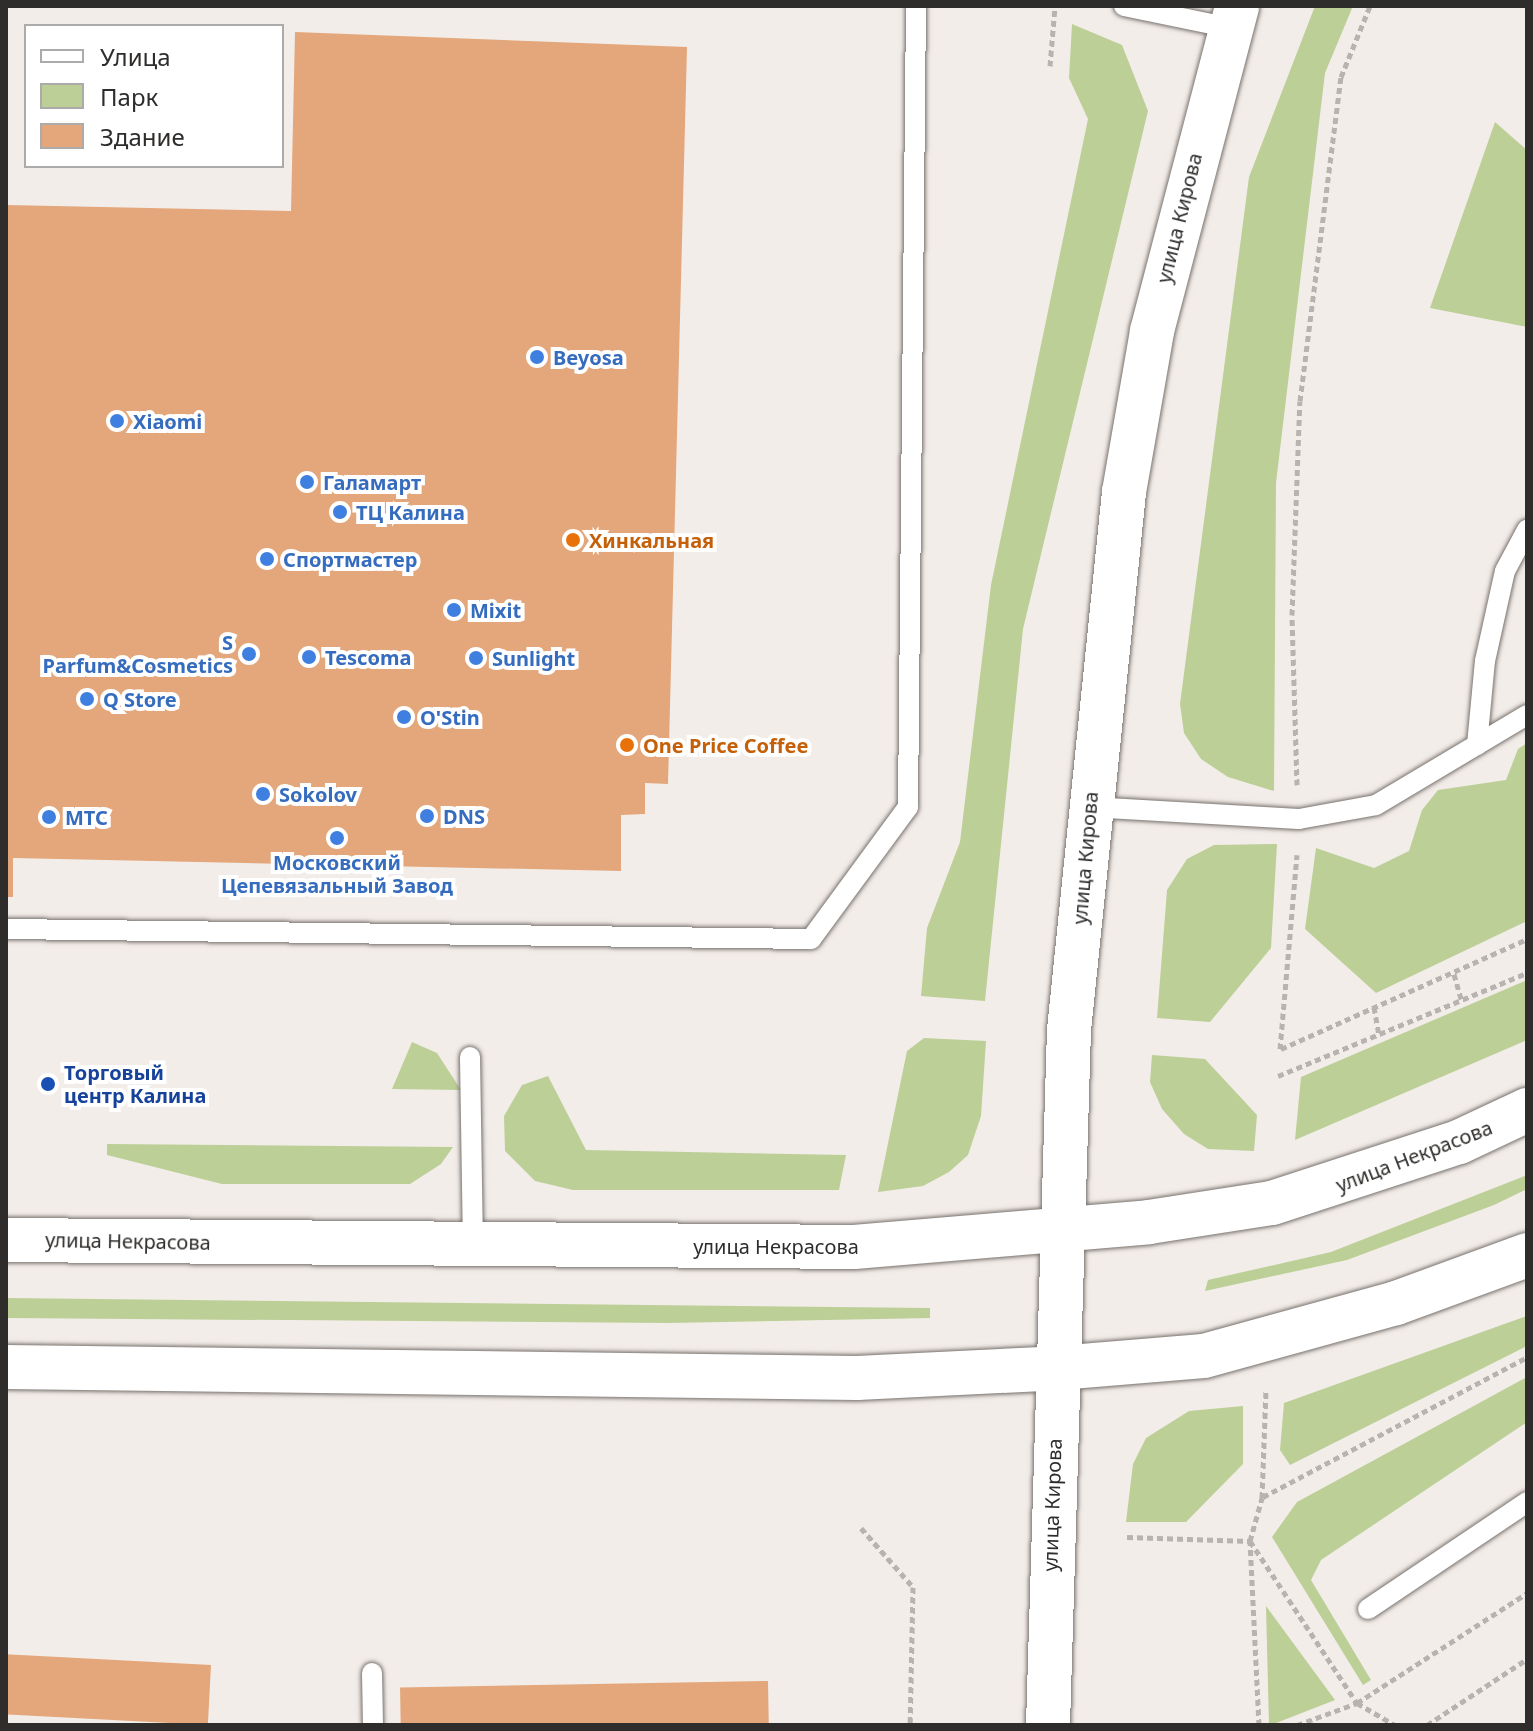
<!DOCTYPE html>
<html>
<head>
<meta charset="utf-8">
<style>
	body { margin:0 }
	#map { position:relative; width:1533px; height:1731px; overflow:hidden; background:#f3ede9; font-family:"Noto Sans",sans-serif }
	div>[style] { position:absolute }
	.green>* { inset:0; background:#bccf97 }
	.building>* { inset:0; background:#e3a77b; transform-origin:0 0 }
	.path>* { height:5px; margin-top:-2.5px; transform-origin:0; background:repeating-linear-gradient(90deg,#b8b3b0 0 6px,transparent 0 10px) }
	.roads { filter:drop-shadow(0 0 2px #78726e) drop-shadow(0 0 2px #78726e) }
	.service>* { height:20px; margin:-10px; padding:0 10px; transform-origin:10px; border-radius:10px; background:#fff }
	.primary>* { height:44px; margin:-22px; padding:0 22px; transform-origin:22px; border-radius:22px; background:#fff }
	.dots>* { width:22px; height:22px; translate:-50% -50%; box-sizing:border-box; border:4px solid #fff; border-radius:50% }
	span { translate:-50% -50%; white-space:nowrap; text-align:center; line-height:1.15; -webkit-text-stroke:8px #fff; paint-order:stroke }
	.street-label { font-size:20px; color:#2f2d2b }
	.shop-label { font-size:20px; color:#366cbe; font-weight:700 }
	.left { translate:0 -50%; text-align:left }
	.right { translate:-100% -50%; text-align:right }
	.food-label { font-size:20px; color:#c56008; font-weight:700 }
	.transit-label { font-size:20px; color:#164399; font-weight:700 }
	.frame { position:absolute; inset:0; border:8px solid #2f2d2b; pointer-events:none }
	.legend { position:absolute; left:24px; top:24px; width:260px; height:144px; box-sizing:border-box; background:#fff; border:2px solid #acabaa; margin:0; padding:10px 14px; list-style:none; font-size:24px; color:#2f2d2b }
	.legend li { display:flex; align-items:center; gap:16px; height:40px }
	.legend b { width:40px; border:2px solid #acabaa }
</style>
</head>
<body>
<div id="map">
	<div class="green">
		<i style="clip-path:polygon(1315px 6px,1353px 6px,1325px 73px,1276px 483px,1274px 791px,1228px 777px,1201px 759px,1184px 733px,1180px 704px,1249px 177px)"></i>
		<i style="clip-path:polygon(1072px 24px,1122px 45px,1148px 111px,1023px 629px,985px 1001px,921px 996px,927px 928px,960px 842px,991px 585px,1088px 119px,1069px 78px)"></i>
		<i style="clip-path:polygon(1495px 122px,1527px 150px,1527px 327px,1430px 308px)"></i>
		<i style="clip-path:polygon(1527px 743px,1527px 921px,1376px 993px,1305px 929px,1316px 848px,1374px 868px,1409px 851px,1422px 810px,1438px 790px,1506px 780px,1518px 749px)"></i>
		<i style="clip-path:polygon(1277px 844px,1271px 948px,1210px 1022px,1157px 1018px,1167px 890px,1187px 859px,1214px 845px)"></i>
		<i style="clip-path:polygon(1527px 980px,1527px 1040px,1295px 1140px,1301px 1077px)"></i>
		<i style="clip-path:polygon(924px 1038px,986px 1041px,981px 1116px,968px 1155px,949px 1172px,923px 1186px,878px 1192px,907px 1051px)"></i>
		<i style="clip-path:polygon(412px 1042px,437px 1053px,461px 1090px,392px 1089px)"></i>
		<i style="clip-path:polygon(1152px 1055px,1205px 1059px,1257px 1115px,1254px 1151px,1208px 1149px,1184px 1134px,1162px 1109px,1150px 1082px)"></i>
		<i style="clip-path:polygon(548px 1076px,586px 1150px,846px 1155px,839px 1190px,573px 1190px,535px 1181px,505px 1151px,504px 1116px,522px 1085px)"></i>
		<i style="clip-path:polygon(107px 1144px,453px 1147px,441px 1164px,410px 1184px,222px 1184px,107px 1155px)"></i>
		<i style="clip-path:polygon(1527px 1175px,1527px 1189px,1494px 1205px,1347px 1260px,1205px 1291px,1208px 1280px,1331px 1252px)"></i>
		<i style="clip-path:polygon(6px 1298px,930px 1308px,930px 1318px,668px 1323px,6px 1318px)"></i>
		<i style="clip-path:polygon(1527px 1316px,1527px 1346px,1290px 1465px,1280px 1450px,1284px 1403px)"></i>
		<i style="clip-path:polygon(1527px 1377px,1527px 1422px,1321px 1560px,1311px 1580px,1371px 1680px,1363px 1685px,1272px 1537px,1297px 1502px)"></i>
		<i style="clip-path:polygon(1243px 1406px,1243px 1464px,1186px 1522px,1126px 1522px,1133px 1464px,1146px 1438px,1189px 1411px)"></i>
		<i style="clip-path:polygon(1266px 1606px,1335px 1700px,1271px 1725px,1269px 1725px)"></i>
	</div>
	<div class="building">
		<i style="clip-path:polygon(295px 32px,687px 47px,668px 784px,645px 783px,645px 814px,621px 815px,621px 871px,13px 858px,13px 897px,6px 897px,7px 205px,291px 211px)"></i>
		<i style="left:211px;top:1665px;width:60px;height:205px;rotate:93deg"></i>
		<i style="left:768px;top:1681px;width:44px;height:368px;rotate:89deg"></i>
	</div>
	<div class="path">
		<i style="left:1050px;top:66px;width:60px;rotate:-85.2deg"></i>
		<i style="left:1297px;top:785px;width:170px;rotate:-91.7deg"></i>
		<i style="left:1292px;top:615px;width:214px;rotate:-87.9deg"></i>
		<i style="left:1300px;top:401px;width:327px;rotate:-82.8deg"></i>
		<i style="left:1341px;top:77px;width:77px;rotate:-67.8deg"></i>
		<i style="left:1454px;top:974px;width:29px;rotate:74deg"></i>
		<i style="left:1374px;top:1007px;width:29px;rotate:80deg"></i>
		<i style="left:1280px;top:1049px;width:195px;rotate:-85deg"></i>
		<i style="left:1281px;top:1049px;width:269px;rotate:-24.1deg"></i>
		<i style="left:1278px;top:1076px;width:269px;rotate:-22.5deg"></i>
		<i style="left:1263px;top:1497px;width:299px;rotate:-27.9deg"></i>
		<i style="left:861px;top:1528px;width:79px;rotate:48.6deg"></i>
		<i style="left:913px;top:1587px;width:138px;rotate:91.2deg"></i>
		<i style="left:1127px;top:1537px;width:123px;rotate:1.9deg"></i>
		<i style="left:1250px;top:1541px;width:194px;rotate:56.6deg"></i>
		<i style="left:1357px;top:1703px;width:44px;rotate:30.1deg"></i>
		<i style="left:1259px;top:1725px;width:184px;rotate:-92.8deg"></i>
		<i style="left:1250px;top:1541px;width:45px;rotate:-74.4deg"></i>
		<i style="left:1262px;top:1498px;width:108px;rotate:-87.9deg"></i>
		<i style="left:1297px;top:1725px;width:64px;rotate:-20.1deg"></i>
		<i style="left:1357px;top:1703px;width:202px;rotate:-32.9deg"></i>
		<i style="left:1427px;top:1725px;width:120px;rotate:-33.4deg"></i>
	</div>
	<div class="roads">
		<div class="service">
			<i style="left:1124px;top:6px;width:104px;rotate:11.6deg"></i>
			<i style="left:1477px;top:745px;width:84px;rotate:-84.6deg"></i>
			<i style="left:1485px;top:661px;width:92px;rotate:-77.5deg"></i>
			<i style="left:1505px;top:571px;width:47px;rotate:-61.8deg"></i>
			<i style="left:1090px;top:807px;width:209px;rotate:3.3deg"></i>
			<i style="left:1299px;top:819px;width:78px;rotate:-10.3deg"></i>
			<i style="left:1376px;top:805px;width:176px;rotate:-30.8deg"></i>
			<i style="left:6px;top:929px;width:805px;rotate:0.71deg"></i>
			<i style="left:811px;top:939px;width:164px;rotate:-53.7deg"></i>
			<i style="left:908px;top:807px;width:801px;rotate:-89.43deg"></i>
			<i style="left:470px;top:1057px;width:189px;rotate:89.1deg"></i>
			<i style="left:1368px;top:1609px;width:192px;rotate:-33.9deg"></i>
			<i style="left:372px;top:1673px;width:52px;rotate:88.9deg"></i>
		</div>
		<div class="primary">
			<i style="left:6px;top:1240px;width:848px;rotate:0.47deg"></i>
			<i style="left:854px;top:1247px;width:296px;rotate:-4.8deg"></i>
			<i style="left:1149px;top:1222px;width:124px;rotate:-8.8deg"></i>
			<i style="left:1272px;top:1203px;width:197px;rotate:-18.1deg"></i>
			<i style="left:1459px;top:1142px;width:75px;rotate:-25.2deg"></i>
			<i style="left:6px;top:1367px;width:851px;rotate:0.74deg"></i>
			<i style="left:857px;top:1378px;width:201px;rotate:-2.8deg"></i>
			<i style="left:1058px;top:1368px;width:146px;rotate:-4.7deg"></i>
			<i style="left:1204px;top:1356px;width:199px;rotate:-15.4deg"></i>
			<i style="left:1396px;top:1303px;width:140px;rotate:-20.1deg"></i>
			<i style="left:1048px;top:1725px;width:695px;rotate:-88.27deg"></i>
			<i style="left:1069px;top:1030px;width:541px;rotate:-84.16deg"></i>
			<i style="left:1124px;top:492px;width:163px;rotate:-80.1deg"></i>
			<i style="left:1152px;top:331px;width:336px;rotate:-75.3deg"></i>
		</div>
	</div>
	<div class="dots">
		<i style="left:537px;top:357px;background:#3f7fe0"></i>
		<i style="left:117px;top:421px;background:#3f7fe0"></i>
		<i style="left:307px;top:482px;background:#3f7fe0"></i>
		<i style="left:340px;top:512px;background:#3f7fe0"></i>
		<i style="left:573px;top:540px;background:#e8710a"></i>
		<i style="left:267px;top:559px;background:#3f7fe0"></i>
		<i style="left:454px;top:610px;background:#3f7fe0"></i>
		<i style="left:249px;top:654px;background:#3f7fe0"></i>
		<i style="left:309px;top:657px;background:#3f7fe0"></i>
		<i style="left:476px;top:658px;background:#3f7fe0"></i>
		<i style="left:87px;top:699px;background:#3f7fe0"></i>
		<i style="left:404px;top:717px;background:#3f7fe0"></i>
		<i style="left:627px;top:745px;background:#e8710a"></i>
		<i style="left:263px;top:794px;background:#3f7fe0"></i>
		<i style="left:427px;top:816px;background:#3f7fe0"></i>
		<i style="left:49px;top:817px;background:#3f7fe0"></i>
		<i style="left:337px;top:838px;background:#3f7fe0"></i>
		<i style="left:48px;top:1084px;background:#1a4fb4"></i>
	</div>
	<div class="street-label">
		<span style="left:1179px;top:218px;rotate:-76deg">улица Кирова</span>
		<span style="left:1085px;top:858px;rotate:-85deg">улица Кирова</span>
		<span style="left:1414px;top:1156px;rotate:-21deg">улица Некрасова</span>
		<span style="left:128px;top:1241px;rotate:1deg">улица Некрасова</span>
		<span style="left:776px;top:1246px">улица Некрасова</span>
		<span style="left:1052px;top:1505px;rotate:-88deg">улица Кирова</span>
	</div>
	<div class="shop-label">
		<span class="left" style="left:553px;top:357px">Beyosa</span>
		<span class="left" style="left:133px;top:421px">Xiaomi</span>
		<span class="left" style="left:323px;top:482px">Галамарт</span>
		<span class="left" style="left:356px;top:512px">ТЦ Калина</span>
		<span class="left" style="left:283px;top:559px">Спортмастер</span>
		<span class="left" style="left:470px;top:610px">Mixit</span>
		<span class="right" style="left:233px;top:654px">S<br>Parfum&amp;Cosmetics</span>
		<span class="left" style="left:325px;top:657px">Tescoma</span>
		<span class="left" style="left:492px;top:658px">Sunlight</span>
		<span class="left" style="left:103px;top:699px">Q Store</span>
		<span class="left" style="left:420px;top:717px">O'Stin</span>
		<span class="left" style="left:279px;top:794px">Sokolov</span>
		<span class="left" style="left:443px;top:816px">DNS</span>
		<span class="left" style="left:65px;top:817px">МТС</span>
		<span style="left:337px;top:874px">Московский<br>Цепевязальный Завод</span>
	</div>
	<div class="food-label">
		<span class="left" style="left:589px;top:540px">Хинкальная</span>
		<span class="left" style="left:643px;top:745px">One Price Coffee</span>
	</div>
	<div class="transit-label">
		<span class="left" style="left:64px;top:1084px">Торговый<br>центр Калина</span>
	</div>
	<div class="frame"></div>
	<ul class="legend">
	<li><b style="height:10px;background:#fff"></b>Улица</li>
	<li><b style="height:22px;background:#bccf97"></b>Парк</li>
	<li><b style="height:22px;background:#e3a77b"></b>Здание</li>
	</ul>
</div>
</body>
</html>
